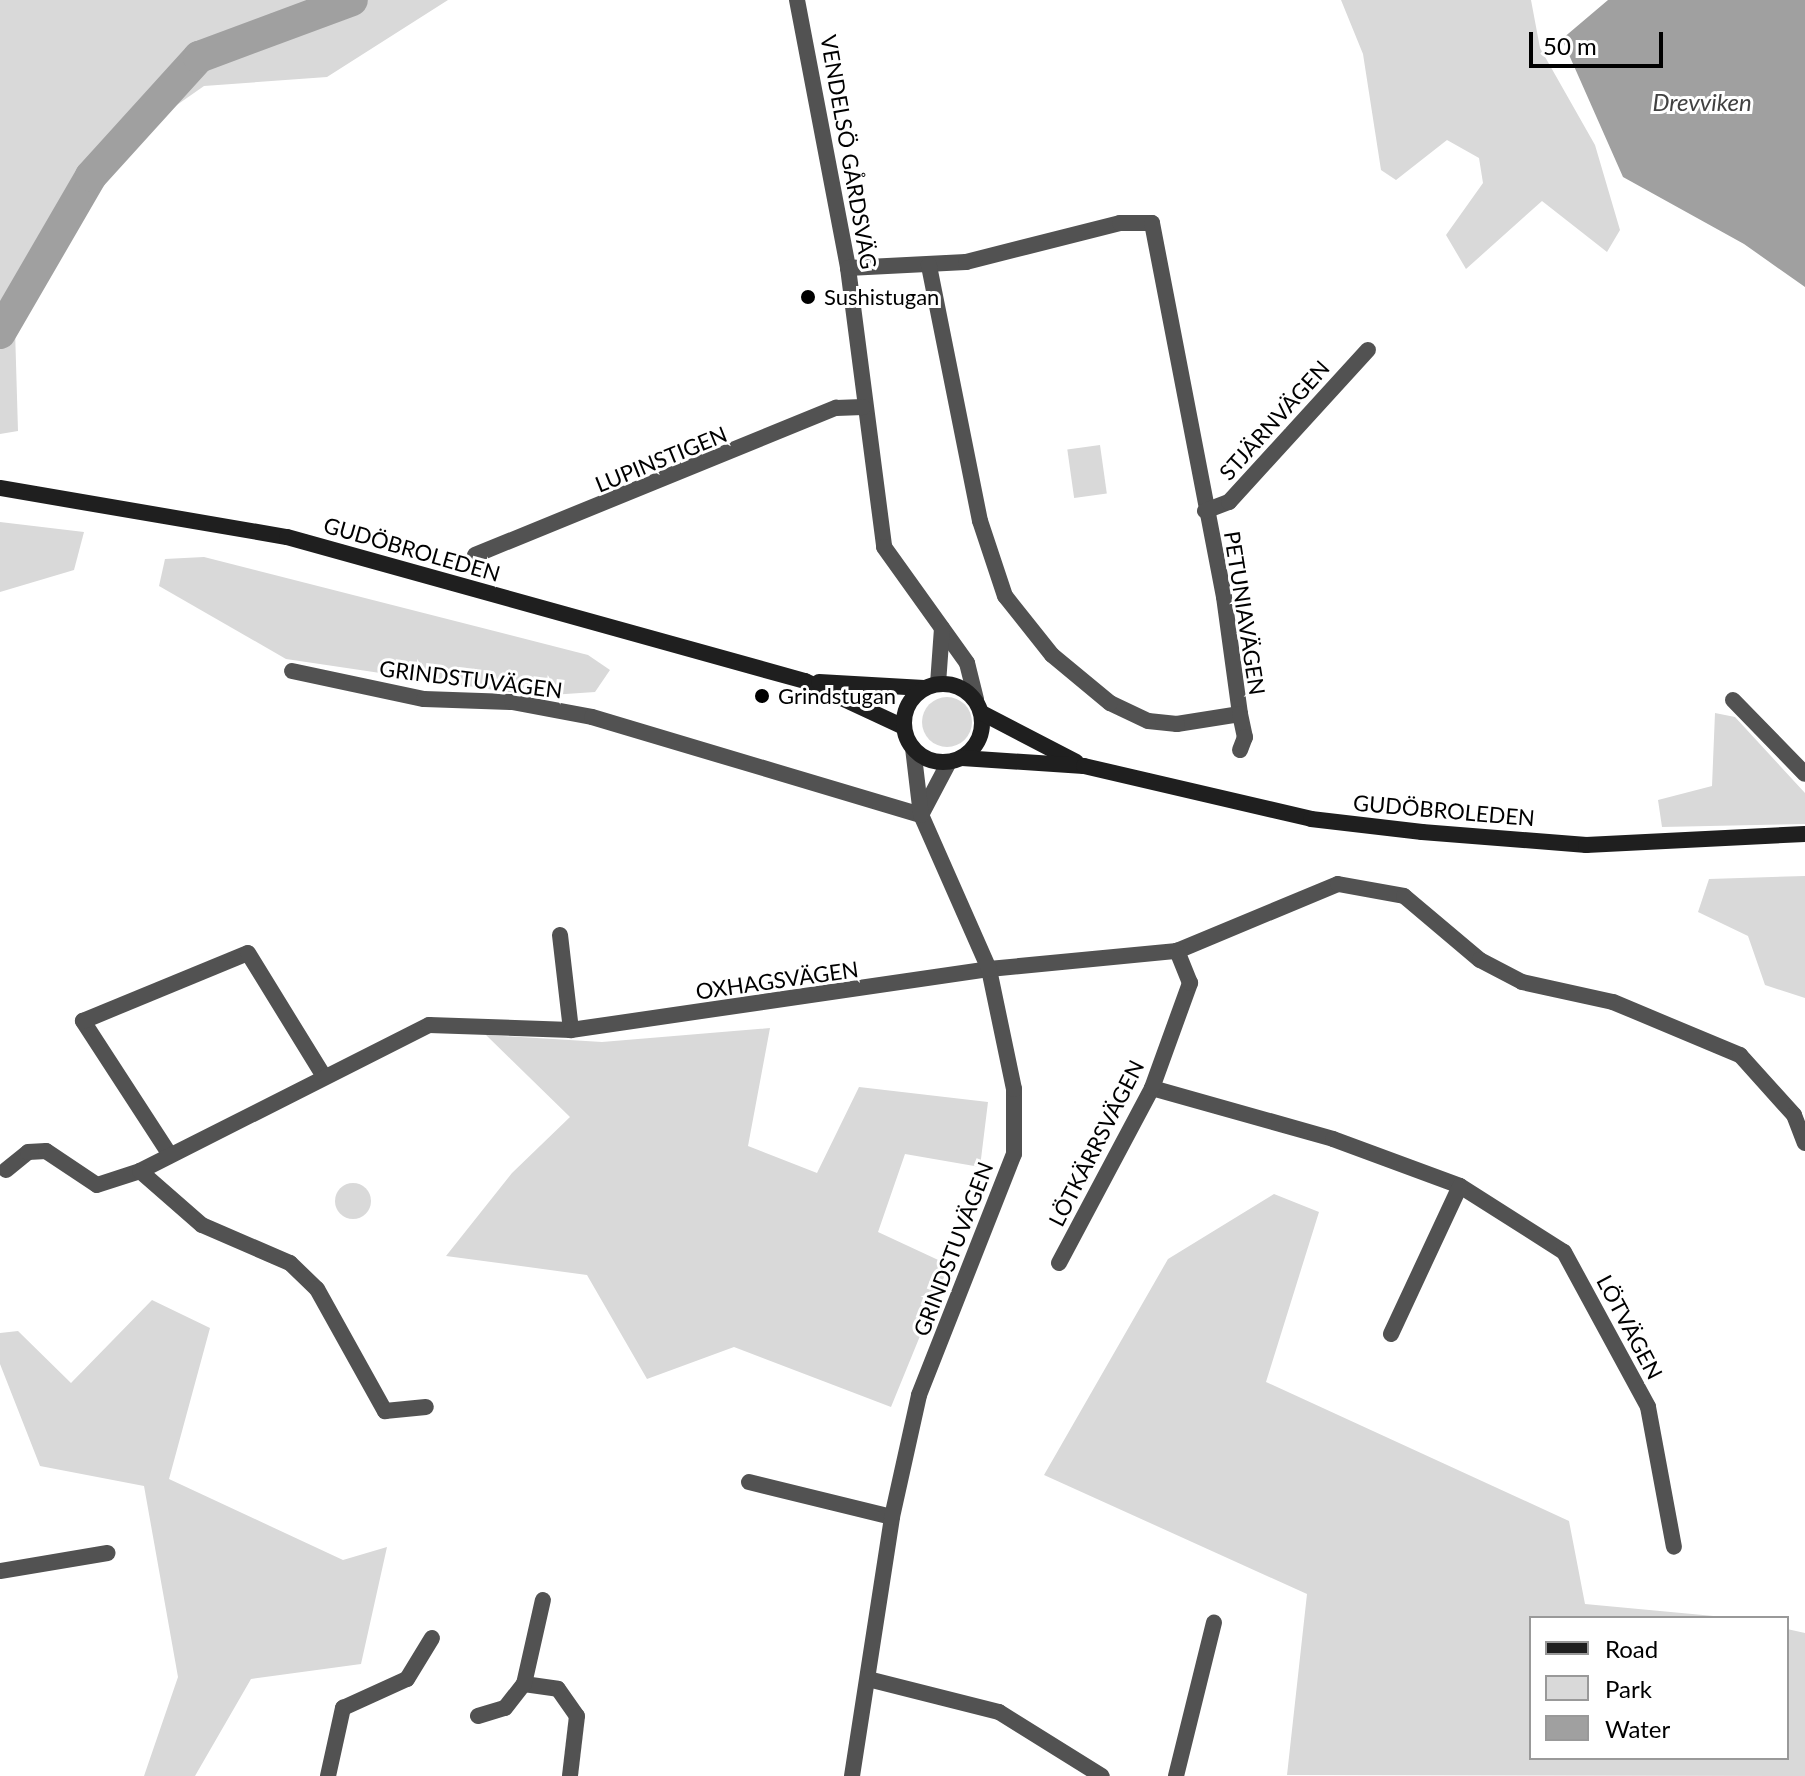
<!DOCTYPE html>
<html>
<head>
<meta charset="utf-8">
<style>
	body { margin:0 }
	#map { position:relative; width:1805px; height:1776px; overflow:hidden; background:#fff; font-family:Lato,sans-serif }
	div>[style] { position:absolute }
	.green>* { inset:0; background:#d9d9d9; transform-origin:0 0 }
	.round { border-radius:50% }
	.water>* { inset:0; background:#a0a0a0 }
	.river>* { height:32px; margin:-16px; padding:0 16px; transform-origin:16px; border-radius:16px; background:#a0a0a0 }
	.minor>* { height:16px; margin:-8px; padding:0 8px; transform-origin:8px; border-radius:8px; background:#525252 }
	.secondary>* { height:16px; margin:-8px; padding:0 8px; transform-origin:8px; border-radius:8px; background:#1f1f1f }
	.secondary>.ring { margin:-8px; padding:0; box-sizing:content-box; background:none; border:16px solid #1f1f1f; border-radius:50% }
	.dots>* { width:22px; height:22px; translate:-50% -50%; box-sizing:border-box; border:4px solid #fff; border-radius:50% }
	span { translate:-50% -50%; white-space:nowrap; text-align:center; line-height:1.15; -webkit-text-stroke:6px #fff; paint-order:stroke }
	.street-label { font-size:22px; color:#000 }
	.poi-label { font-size:22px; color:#000 }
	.left { translate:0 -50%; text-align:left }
	.water-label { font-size:24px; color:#414141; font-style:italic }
	.legend { position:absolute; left:1529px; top:1616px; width:260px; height:144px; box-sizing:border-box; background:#fff; border:2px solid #999; margin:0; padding:10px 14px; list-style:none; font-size:24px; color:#000 }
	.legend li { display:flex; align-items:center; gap:16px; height:40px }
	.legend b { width:40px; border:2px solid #999 }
	.scale { position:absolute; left:1529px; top:32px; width:134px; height:36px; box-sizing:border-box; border:4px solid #000; border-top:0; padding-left:10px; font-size:24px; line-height:28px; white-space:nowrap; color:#000; -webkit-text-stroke:6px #fff; paint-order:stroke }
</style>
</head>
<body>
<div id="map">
	<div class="green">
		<i style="clip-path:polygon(0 0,448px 0,327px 77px,204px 86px,74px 177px,15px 329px,18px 431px,0 434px)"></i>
		<i style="clip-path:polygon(1341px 0,1531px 0,1540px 48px,1595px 145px,1620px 230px,1607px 252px,1542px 201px,1466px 269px,1446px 235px,1483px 183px,1479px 158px,1447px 140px,1396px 180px,1381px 170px,1363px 54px)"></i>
		<i style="left:1100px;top:445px;width:49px;height:33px;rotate:82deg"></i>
		<i style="clip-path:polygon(0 522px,84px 532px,74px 570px,0 592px)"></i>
		<i style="clip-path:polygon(204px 557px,588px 655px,610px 670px,595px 692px,536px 696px,286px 659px,159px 586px,165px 559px)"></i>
		<i class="round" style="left:922px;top:697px;width:50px;height:50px"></i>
		<i style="clip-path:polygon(1715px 713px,1735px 717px,1805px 793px,1805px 824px,1662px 827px,1658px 800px,1712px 786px)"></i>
		<i style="clip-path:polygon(1805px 876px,1805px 998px,1765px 985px,1748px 936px,1698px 912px,1709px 879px)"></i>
		<i style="clip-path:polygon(770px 1028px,748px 1146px,817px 1173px,859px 1087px,988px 1102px,980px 1167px,905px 1154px,878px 1232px,949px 1265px,891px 1407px,734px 1347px,647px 1379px,587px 1275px,446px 1256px,512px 1173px,570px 1117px,486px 1035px,602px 1042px)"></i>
		<i class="round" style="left:335px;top:1183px;width:36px;height:36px"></i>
		<i style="clip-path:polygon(1274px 1194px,1319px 1212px,1266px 1382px,1569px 1521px,1585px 1604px,1735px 1618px,1531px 1618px,1531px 1758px,1787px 1758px,1787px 1629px,1805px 1633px,1805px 1776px,1287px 1775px,1307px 1594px,1044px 1475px,1168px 1259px)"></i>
		<i style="clip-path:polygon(152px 1300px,210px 1328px,169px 1479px,343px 1560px,387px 1547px,361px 1664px,251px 1679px,195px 1776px,144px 1776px,178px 1677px,144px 1486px,40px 1466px,0 1364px,0 1333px,18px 1331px,71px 1383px)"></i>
	</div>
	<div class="water">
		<i style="clip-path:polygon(1608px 0,1805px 0,1805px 287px,1744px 244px,1623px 177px,1562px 39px)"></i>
	</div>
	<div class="river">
		<i style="left:0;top:333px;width:181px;rotate:-59.9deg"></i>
		<i style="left:91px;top:176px;width:161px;rotate:-47.8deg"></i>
		<i style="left:199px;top:57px;width:163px;rotate:-20.4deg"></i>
	</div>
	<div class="minor">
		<i style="left:797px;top:0;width:273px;rotate:79.2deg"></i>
		<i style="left:848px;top:268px;width:281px;rotate:82.6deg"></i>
		<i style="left:884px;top:547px;width:143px;rotate:54.4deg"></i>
		<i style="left:967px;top:663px;width:38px;rotate:76deg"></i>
		<i style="left:848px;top:268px;width:118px;rotate:-2.9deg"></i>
		<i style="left:966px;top:262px;width:159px;rotate:-14.2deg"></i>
		<i style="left:1120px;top:223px;width:32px"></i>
		<i style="left:1152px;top:223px;width:381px;rotate:79.1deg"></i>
		<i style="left:1224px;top:597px;width:118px;rotate:82.2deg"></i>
		<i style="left:1240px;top:714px;width:64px;rotate:171deg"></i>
		<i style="left:1177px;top:724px;width:29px;rotate:-174deg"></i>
		<i style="left:1148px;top:721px;width:42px;rotate:-154.7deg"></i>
		<i style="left:1110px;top:703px;width:75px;rotate:-140.4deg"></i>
		<i style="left:1052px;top:655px;width:75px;rotate:-128.5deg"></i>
		<i style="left:1005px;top:596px;width:79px;rotate:-108.4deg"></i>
		<i style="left:980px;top:521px;width:261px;rotate:-101.3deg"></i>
		<i style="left:1205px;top:511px;width:26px;rotate:-21deg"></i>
		<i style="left:1229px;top:502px;width:206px;rotate:-47.6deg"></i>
		<i style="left:475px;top:555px;width:390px;rotate:-22.2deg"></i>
		<i style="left:836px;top:408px;width:27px;rotate:-2deg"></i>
		<i style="left:292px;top:671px;width:135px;rotate:12deg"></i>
		<i style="left:424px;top:699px;width:88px;rotate:2deg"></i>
		<i style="left:512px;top:702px;width:81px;rotate:10.6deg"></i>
		<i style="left:592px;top:717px;width:343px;rotate:16.6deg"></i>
		<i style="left:938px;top:684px;width:56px;rotate:-85.9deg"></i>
		<i style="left:1733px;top:700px;width:103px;rotate:45.8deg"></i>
		<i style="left:1240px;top:714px;width:24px;rotate:78deg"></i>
		<i style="left:1245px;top:737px;width:14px;rotate:111deg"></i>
		<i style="left:921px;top:815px;width:60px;rotate:-62.2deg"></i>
		<i style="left:560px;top:935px;width:96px;rotate:83.4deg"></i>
		<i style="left:1152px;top:1088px;width:188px;rotate:15.7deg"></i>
		<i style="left:1333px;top:1139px;width:135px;rotate:20.3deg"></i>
		<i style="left:1460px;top:1186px;width:123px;rotate:32.4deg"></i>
		<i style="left:1564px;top:1252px;width:176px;rotate:61.5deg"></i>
		<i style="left:1648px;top:1407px;width:142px;rotate:79.5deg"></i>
		<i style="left:170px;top:1155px;width:160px;rotate:-123deg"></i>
		<i style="left:83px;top:1021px;width:178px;rotate:-22.4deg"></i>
		<i style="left:248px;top:953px;width:143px;rotate:58.4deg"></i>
		<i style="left:6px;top:1170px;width:28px;rotate:-39deg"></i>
		<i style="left:28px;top:1152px;width:18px;rotate:-3deg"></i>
		<i style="left:46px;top:1151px;width:61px;rotate:33.7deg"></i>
		<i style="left:97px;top:1185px;width:45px;rotate:-18deg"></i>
		<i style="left:140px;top:1171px;width:324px;rotate:-26.8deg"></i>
		<i style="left:429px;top:1025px;width:142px;rotate:2deg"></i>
		<i style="left:571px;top:1030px;width:422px;rotate:-8.3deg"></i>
		<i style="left:989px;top:969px;width:189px;rotate:-5.5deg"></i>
		<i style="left:1177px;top:951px;width:174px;rotate:-22.6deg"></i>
		<i style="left:1338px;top:884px;width:67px;rotate:10.3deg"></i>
		<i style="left:1404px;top:896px;width:99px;rotate:40.1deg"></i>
		<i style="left:1480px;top:960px;width:47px;rotate:27.6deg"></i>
		<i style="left:1522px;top:982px;width:93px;rotate:12.4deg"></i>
		<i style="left:1613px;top:1002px;width:138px;rotate:22.7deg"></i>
		<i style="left:1740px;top:1055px;width:81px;rotate:48deg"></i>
		<i style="left:1794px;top:1115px;width:30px;rotate:69deg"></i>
		<i style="left:140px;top:1171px;width:82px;rotate:41.1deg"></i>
		<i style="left:202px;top:1225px;width:96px;rotate:23.4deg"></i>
		<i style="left:290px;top:1263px;width:37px;rotate:44deg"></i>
		<i style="left:317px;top:1289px;width:140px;rotate:60.9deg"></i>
		<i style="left:385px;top:1411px;width:41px;rotate:-5.6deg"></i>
		<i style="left:1059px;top:1263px;width:198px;rotate:-62deg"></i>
		<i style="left:1152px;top:1088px;width:112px;rotate:-70.1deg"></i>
		<i style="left:1190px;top:983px;width:35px;rotate:-112deg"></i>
		<i style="left:1391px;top:1334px;width:163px;rotate:-65deg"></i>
		<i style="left:749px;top:1482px;width:147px;rotate:13.8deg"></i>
		<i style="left:0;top:1571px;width:109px;rotate:-9.5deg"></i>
		<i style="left:868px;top:1679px;width:135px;rotate:14.1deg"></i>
		<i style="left:999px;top:1712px;width:121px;rotate:31.9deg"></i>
		<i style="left:524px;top:1684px;width:34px;rotate:8deg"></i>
		<i style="left:558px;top:1689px;width:33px;rotate:55deg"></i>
		<i style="left:577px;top:1716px;width:60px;rotate:96.7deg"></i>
		<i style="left:478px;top:1716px;width:28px;rotate:-17deg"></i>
		<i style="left:505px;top:1708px;width:31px;rotate:-52deg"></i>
		<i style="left:524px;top:1684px;width:86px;rotate:-77.3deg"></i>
		<i style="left:328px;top:1776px;width:70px;rotate:-77.6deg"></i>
		<i style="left:343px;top:1708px;width:70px;rotate:-24.4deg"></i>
		<i style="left:407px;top:1679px;width:48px;rotate:-58.6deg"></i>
		<i style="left:852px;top:1776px;width:262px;rotate:-81.2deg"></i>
		<i style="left:892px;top:1517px;width:125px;rotate:-77.5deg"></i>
		<i style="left:919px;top:1395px;width:259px;rotate:-68.5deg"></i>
		<i style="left:1014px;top:1154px;width:65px;rotate:-90deg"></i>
		<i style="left:1014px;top:1089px;width:123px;rotate:-101.8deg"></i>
		<i style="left:989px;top:969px;width:168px;rotate:-113.8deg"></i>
		<i style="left:921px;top:815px;width:67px;rotate:-96.8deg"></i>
		<i style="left:1176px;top:1776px;width:158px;rotate:-76.1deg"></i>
	</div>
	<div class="secondary">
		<i style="left:0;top:488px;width:291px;rotate:9.7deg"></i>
		<i style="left:287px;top:537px;width:538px;rotate:15.54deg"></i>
		<i style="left:805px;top:681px;width:109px;rotate:24.9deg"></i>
		<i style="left:819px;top:682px;width:105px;rotate:3.3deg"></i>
		<i class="ring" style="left:904px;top:684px;width:62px;height:62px"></i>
		<i style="left:982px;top:713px;width:106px;rotate:27.5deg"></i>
		<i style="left:962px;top:758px;width:122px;rotate:3.8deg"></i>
		<i style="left:1084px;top:766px;width:233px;rotate:13.1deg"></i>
		<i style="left:1311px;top:819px;width:112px;rotate:6.7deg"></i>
		<i style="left:1422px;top:832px;width:165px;rotate:4.5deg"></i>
		<i style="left:1586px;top:845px;width:219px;rotate:-2.9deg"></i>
	</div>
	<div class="dots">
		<i style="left:808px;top:297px;background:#000"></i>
		<i style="left:762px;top:696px;background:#000"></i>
	</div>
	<div class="street-label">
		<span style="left:849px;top:152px;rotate:80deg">VENDELSÖ GÅRDSVÄG</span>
		<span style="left:1274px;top:420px;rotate:-48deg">STJÄRNVÄGEN</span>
		<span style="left:661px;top:459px;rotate:-22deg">LUPINSTIGEN</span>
		<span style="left:412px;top:549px;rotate:16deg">GUDÖBROLEDEN</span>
		<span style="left:1245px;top:613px;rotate:81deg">PETUNIAVÄGEN</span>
		<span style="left:471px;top:679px;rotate:7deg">GRINDSTUVÄGEN</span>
		<span style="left:1444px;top:810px;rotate:5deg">GUDÖBROLEDEN</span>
		<span style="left:777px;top:980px;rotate:-8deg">OXHAGSVÄGEN</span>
		<span style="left:1096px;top:1143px;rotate:-63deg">LÖTKÄRRSVÄGEN</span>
		<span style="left:953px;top:1249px;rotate:-69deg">GRINDSTUVÄGEN</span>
		<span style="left:1630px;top:1327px;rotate:62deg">LÖTVÄGEN</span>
	</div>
	<div class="poi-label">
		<span class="left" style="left:824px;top:297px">Sushistugan</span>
		<span class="left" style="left:778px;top:696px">Grindstugan</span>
	</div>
	<div class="water-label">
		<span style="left:1702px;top:102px">Drevviken</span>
	</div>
	<ul class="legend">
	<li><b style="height:10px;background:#1f1f1f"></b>Road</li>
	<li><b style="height:22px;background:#d9d9d9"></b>Park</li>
	<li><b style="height:22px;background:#a0a0a0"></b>Water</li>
	</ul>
	<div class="scale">50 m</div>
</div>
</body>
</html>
